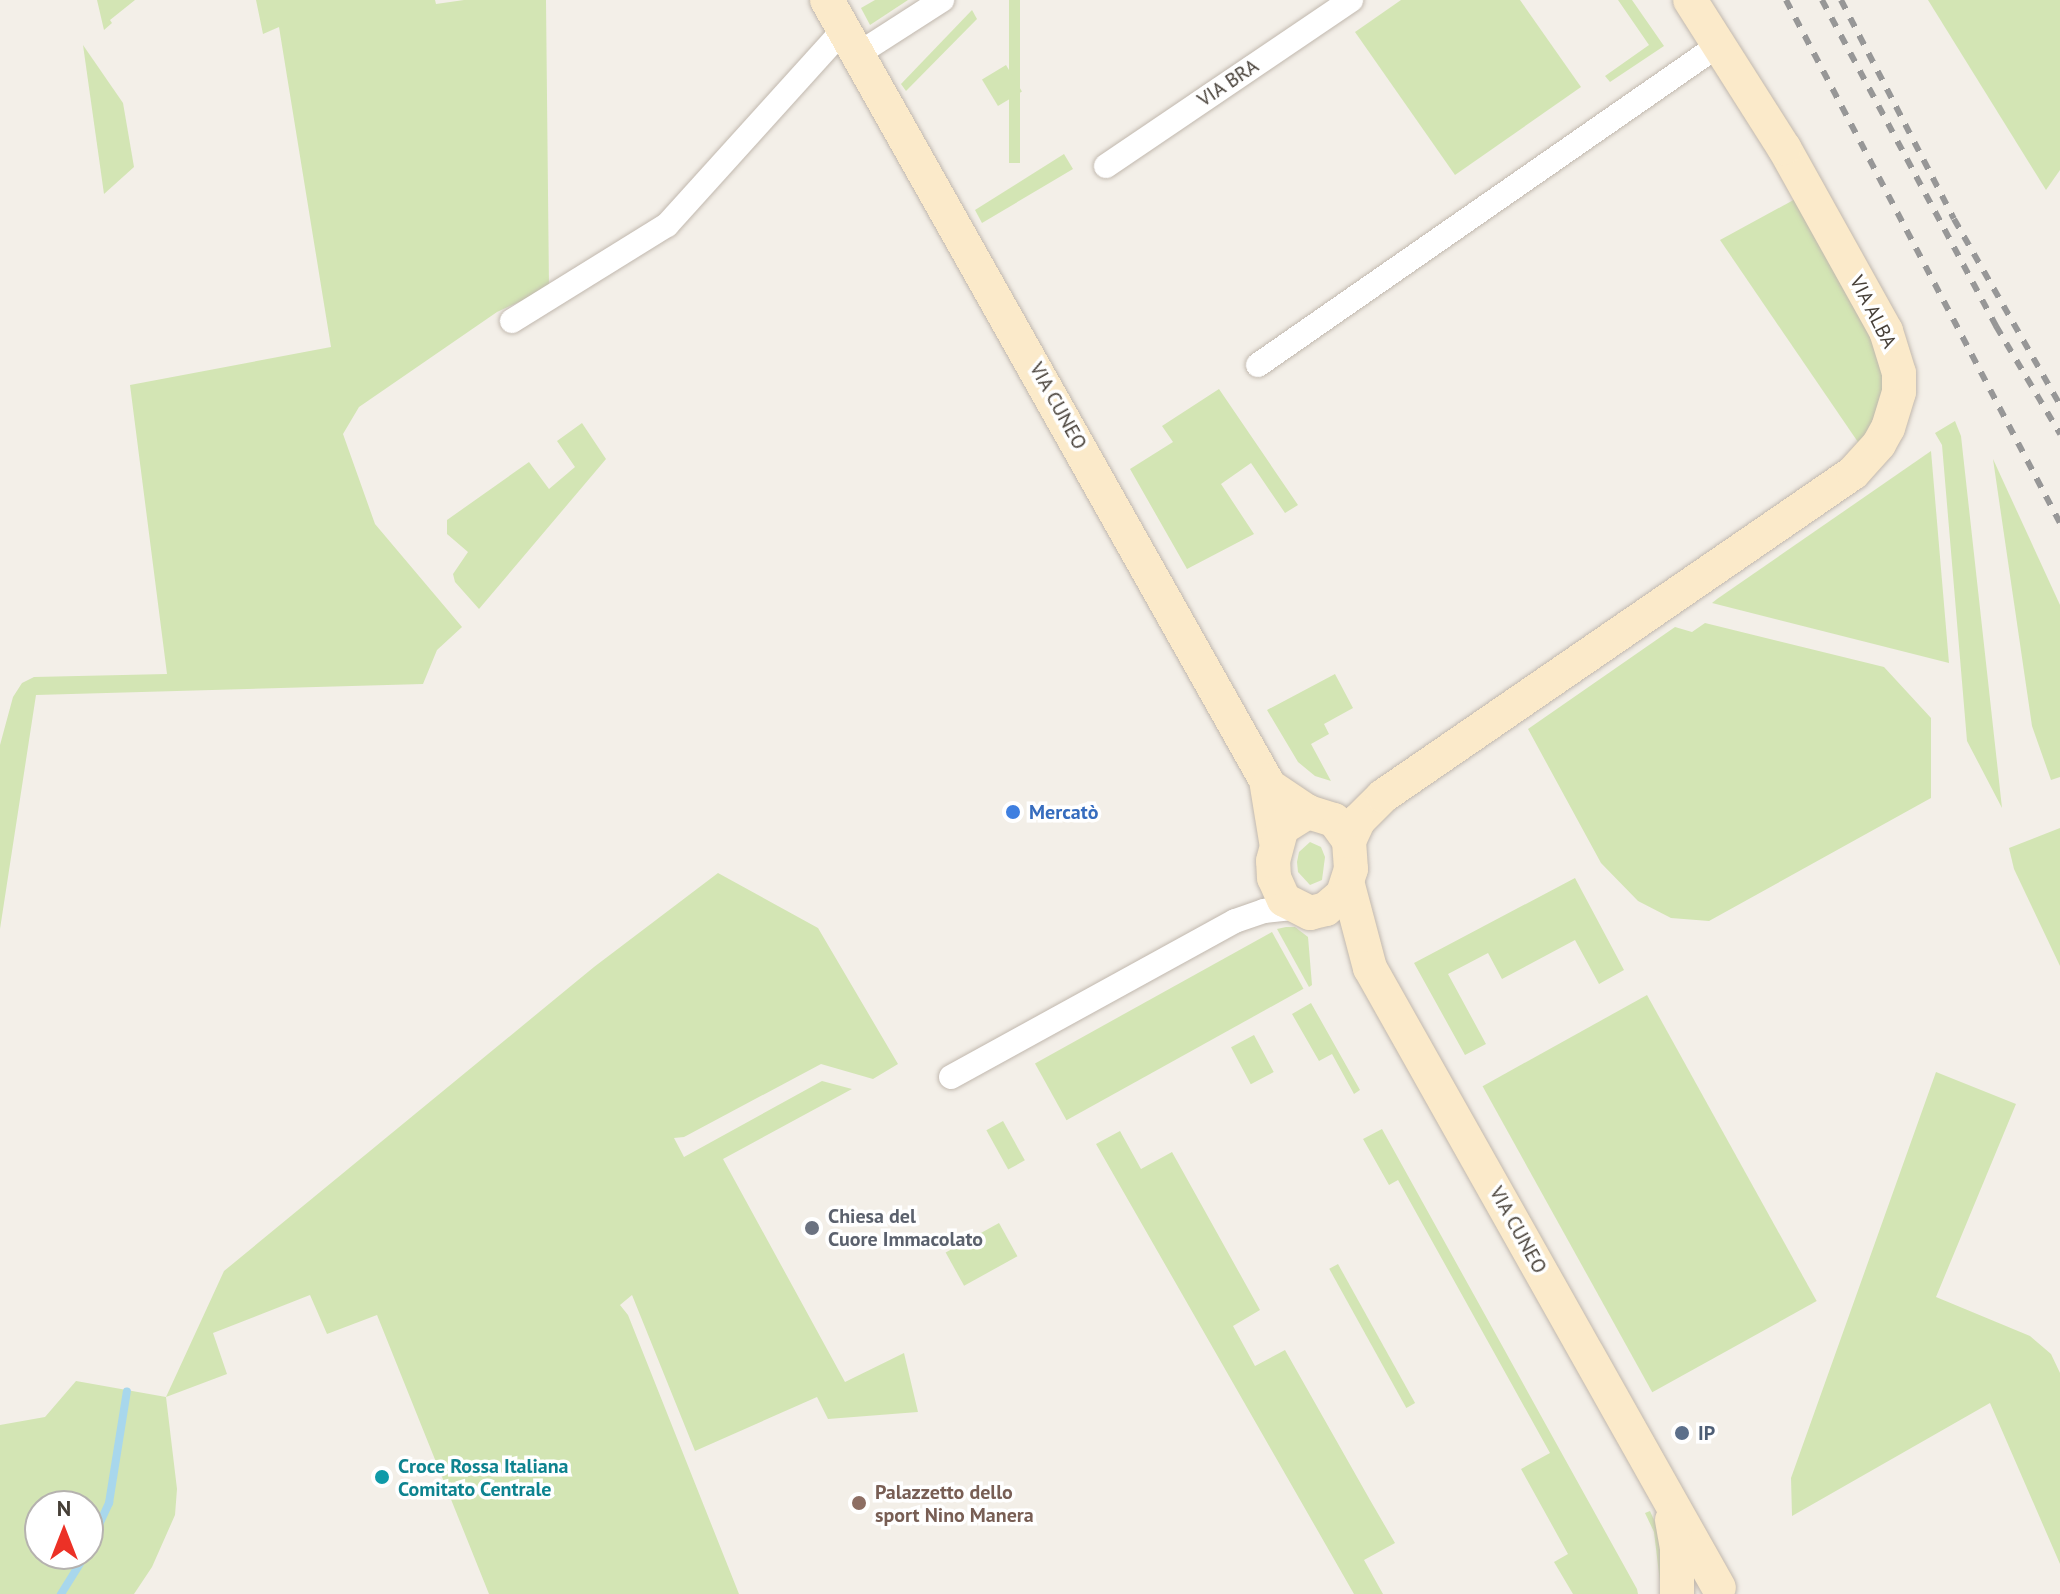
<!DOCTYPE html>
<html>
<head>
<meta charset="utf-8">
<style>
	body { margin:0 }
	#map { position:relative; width:2060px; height:1594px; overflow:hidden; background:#f3efe8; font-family:"PT Sans",sans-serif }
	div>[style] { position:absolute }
	.green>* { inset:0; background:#d3e5b4; transform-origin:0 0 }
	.stream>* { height:8px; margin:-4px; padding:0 4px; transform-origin:4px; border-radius:4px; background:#a8d7ec }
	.roads { filter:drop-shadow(0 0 2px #c1b8ae) drop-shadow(0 0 2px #c1b8ae) }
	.street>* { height:24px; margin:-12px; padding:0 12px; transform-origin:12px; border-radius:12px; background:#fff }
	.secondary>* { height:34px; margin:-17px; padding:0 17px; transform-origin:17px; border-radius:17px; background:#fbeaca }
	.rail>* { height:6px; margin-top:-3px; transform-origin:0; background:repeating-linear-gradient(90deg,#979797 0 10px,transparent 0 20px) }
	.dots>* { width:22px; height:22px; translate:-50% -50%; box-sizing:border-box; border:4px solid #fff; border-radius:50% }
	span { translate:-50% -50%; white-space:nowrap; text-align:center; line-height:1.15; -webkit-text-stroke:7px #fff; paint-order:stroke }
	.street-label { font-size:20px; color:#463f37 }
	.shop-label { font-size:20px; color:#366cbe; font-weight:700 }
	.left { translate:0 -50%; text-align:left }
	.worship-label { font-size:20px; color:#5b616d; font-weight:700 }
	.service-label { font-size:20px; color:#4e5e75; font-weight:700 }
	.culture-label { font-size:20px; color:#0d838f; font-weight:700 }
	.education-label { font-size:20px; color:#785e54; font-weight:700 }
	.north { position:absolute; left:24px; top:1490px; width:80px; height:80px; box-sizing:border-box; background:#fff; border:2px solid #b5b2af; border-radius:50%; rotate:0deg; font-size:22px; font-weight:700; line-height:32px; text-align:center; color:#463f37 }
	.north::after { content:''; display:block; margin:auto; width:28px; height:36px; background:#ec3126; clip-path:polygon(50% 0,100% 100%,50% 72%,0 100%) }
</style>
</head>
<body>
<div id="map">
	<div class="green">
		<i style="clip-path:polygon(97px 0,135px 0,110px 20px,112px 23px,104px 30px)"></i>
		<i style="clip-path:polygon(256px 0,435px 0,436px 4px,464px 0,546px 0,549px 288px,497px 312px,359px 407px,343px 434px,375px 524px,462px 627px,437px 650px,423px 684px,36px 695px,0 929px,0 745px,13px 697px,22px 683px,34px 677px,167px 674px,130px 385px,331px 347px,279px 27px,263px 34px)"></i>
		<i style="clip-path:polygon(875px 0,908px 0,870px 25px,861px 8px)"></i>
		<i style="left:1009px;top:0;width:11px;height:163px"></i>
		<i style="clip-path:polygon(1401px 0,1520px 0,1581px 87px,1455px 175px,1355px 32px)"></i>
		<i style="clip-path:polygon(1618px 0,1632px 0,1664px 46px,1610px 82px,1605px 76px,1649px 45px)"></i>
		<i style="clip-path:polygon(1928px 0,2060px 0,2060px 170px,2046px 190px)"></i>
		<i style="clip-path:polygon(972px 10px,977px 19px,906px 91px,901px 84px)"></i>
		<i style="clip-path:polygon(83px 45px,123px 103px,134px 167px,104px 194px)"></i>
		<i style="left:1006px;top:65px;width:31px;height:28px;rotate:59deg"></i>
		<i style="clip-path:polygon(1064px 154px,1073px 169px,982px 223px,975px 210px)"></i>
		<i style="clip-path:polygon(1799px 197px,1879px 342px,1886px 394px,1862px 448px,1720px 240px)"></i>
		<i style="clip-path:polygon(1219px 389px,1298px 505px,1285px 513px,1251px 463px,1221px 484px,1254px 534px,1187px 569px,1130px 469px,1173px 442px,1162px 426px)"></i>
		<i style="clip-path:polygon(1955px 421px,1961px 436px,2002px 808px,1967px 741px,1942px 445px,1935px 433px)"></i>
		<i style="clip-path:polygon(582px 423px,606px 459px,479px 609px,455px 582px,453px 574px,468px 552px,447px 534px,447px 520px,529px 462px,549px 489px,575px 467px,557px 441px)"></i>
		<i style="clip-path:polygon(1931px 451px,1949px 663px,1712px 603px,1717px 599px)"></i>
		<i style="clip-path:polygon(1993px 459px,2060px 605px,2060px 777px,2051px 780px,2032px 726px)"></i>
		<i style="clip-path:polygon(1705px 623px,1884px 667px,1931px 718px,1931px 798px,1709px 921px,1671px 918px,1638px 901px,1601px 863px,1528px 729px,1675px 627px,1692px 632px)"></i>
		<i style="clip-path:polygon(1335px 674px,1353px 708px,1324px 724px,1329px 734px,1311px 744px,1331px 781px,1315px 776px,1298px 762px,1267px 710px)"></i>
		<i style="clip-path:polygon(2060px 828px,2060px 966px,2014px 869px,2009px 848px)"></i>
		<i style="clip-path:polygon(1310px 842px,1321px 847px,1325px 857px,1322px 880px,1310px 885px,1298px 872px,1297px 862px,1299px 852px)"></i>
		<i style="clip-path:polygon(evenodd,718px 873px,818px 928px,898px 1064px,873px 1079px,821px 1064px,684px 1137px,674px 1138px,684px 1157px,822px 1081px,852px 1089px,723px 1159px,845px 1382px,904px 1353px,918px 1412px,828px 1419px,817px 1397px,695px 1451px,632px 1295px,620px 1305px,628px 1315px,739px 1594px,489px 1594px,377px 1315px,327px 1334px,310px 1295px,213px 1333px,227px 1374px,166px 1397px,177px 1489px,175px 1515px,152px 1567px,134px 1594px,0 1594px,0 1425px,45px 1417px,76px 1381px,166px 1397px,224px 1271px,594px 967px,718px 873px,88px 1506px,88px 1554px,40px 1554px,40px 1506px,88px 1506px)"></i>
		<i style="clip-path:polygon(1575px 878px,1624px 970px,1599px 984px,1575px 940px,1502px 979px,1488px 953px,1448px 974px,1486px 1044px,1465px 1055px,1414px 963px)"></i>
		<i style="clip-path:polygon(1286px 927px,1295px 927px,1308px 937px,1312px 985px,1309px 987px,1277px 929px)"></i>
		<i style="left:1272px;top:932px;width:65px;height:271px;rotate:61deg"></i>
		<i style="left:1647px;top:995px;width:350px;height:188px;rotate:61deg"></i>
		<i style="clip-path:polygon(1311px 1003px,1360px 1090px,1354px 1094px,1332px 1054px,1319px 1061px,1292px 1014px)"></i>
		<i style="left:1254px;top:1035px;width:42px;height:26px;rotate:62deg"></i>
		<i style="clip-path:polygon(1936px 1072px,2016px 1104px,1936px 1297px,2030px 1336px,2051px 1354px,2060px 1373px,2060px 1564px,1990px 1403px,1792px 1516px,1791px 1478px)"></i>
		<i style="left:1003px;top:1121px;width:45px;height:19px;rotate:61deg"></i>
		<i style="clip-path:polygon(1382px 1129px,1637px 1589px,1638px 1594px,1573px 1594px,1554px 1562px,1568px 1554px,1521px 1469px,1550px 1453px,1398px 1180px,1389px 1185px,1363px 1139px)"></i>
		<i style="clip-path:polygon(1120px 1131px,1141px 1169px,1172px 1152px,1260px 1310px,1233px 1326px,1255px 1366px,1285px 1350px,1370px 1500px,1395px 1543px,1364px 1560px,1383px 1594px,1354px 1594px,1096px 1144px)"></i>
		<i style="left:999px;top:1223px;width:38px;height:61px;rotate:61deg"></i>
		<i style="left:1338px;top:1264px;width:159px;height:10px;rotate:61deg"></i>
		<i style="clip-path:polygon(1650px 1511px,1665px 1544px,1660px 1582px,1654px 1532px,1645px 1513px)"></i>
	</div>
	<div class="stream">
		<i style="left:88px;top:1549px;width:51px;rotate:-65.5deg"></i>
		<i style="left:109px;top:1503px;width:113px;rotate:-80.9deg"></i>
		<i style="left:61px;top:1594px;width:47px;rotate:-58deg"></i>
	</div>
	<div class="roads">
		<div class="street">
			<i style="left:858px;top:54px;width:100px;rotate:-32.7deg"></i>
			<i style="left:1106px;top:166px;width:296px;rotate:-34.1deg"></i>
			<i style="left:512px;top:321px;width:182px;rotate:-31.8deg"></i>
			<i style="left:667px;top:225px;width:264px;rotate:-47.9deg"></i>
			<i style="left:1258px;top:365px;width:563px;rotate:-34.79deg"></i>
			<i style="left:951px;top:1077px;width:324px;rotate:-28.8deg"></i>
			<i style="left:1235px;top:921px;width:31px;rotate:-19deg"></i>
			<i style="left:1264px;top:911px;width:30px;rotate:-6deg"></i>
		</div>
		<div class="secondary">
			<i style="left:827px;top:0;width:895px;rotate:60.63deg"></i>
			<i style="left:1266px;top:780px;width:62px;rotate:80.7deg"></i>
			<i style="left:1268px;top:785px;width:48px;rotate:34deg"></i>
			<i style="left:1308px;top:812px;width:27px;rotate:17deg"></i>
			<i style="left:1334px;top:820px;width:26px;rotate:54deg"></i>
			<i style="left:1349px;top:841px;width:28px;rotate:86deg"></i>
			<i style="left:1351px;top:869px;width:26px;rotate:108deg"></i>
			<i style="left:1343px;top:894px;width:23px;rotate:139deg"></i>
			<i style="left:1326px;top:909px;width:16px;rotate:166deg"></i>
			<i style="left:1310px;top:913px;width:29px;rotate:-153deg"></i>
			<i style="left:1284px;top:900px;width:24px;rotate:-114deg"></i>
			<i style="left:1274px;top:878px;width:17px;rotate:-93deg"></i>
			<i style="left:1273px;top:861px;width:34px;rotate:-75deg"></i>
			<i style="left:1282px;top:828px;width:31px;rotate:-32deg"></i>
			<i style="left:1349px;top:841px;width:23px;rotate:-65deg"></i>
			<i style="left:1359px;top:820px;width:34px;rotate:-45deg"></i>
			<i style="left:1383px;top:796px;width:570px;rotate:-34.5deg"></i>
			<i style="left:1853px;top:473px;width:39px;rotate:-48deg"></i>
			<i style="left:1879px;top:444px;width:18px;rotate:-61deg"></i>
			<i style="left:1888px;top:428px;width:38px;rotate:-73deg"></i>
			<i style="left:1899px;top:392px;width:19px;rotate:-90deg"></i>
			<i style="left:1899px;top:373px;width:44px;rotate:-107.2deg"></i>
			<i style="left:1886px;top:331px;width:210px;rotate:-119.1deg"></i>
			<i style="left:1784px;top:148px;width:175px;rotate:-122.4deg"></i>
			<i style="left:1348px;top:885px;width:86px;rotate:75.2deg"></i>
			<i style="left:1370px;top:968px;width:711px;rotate:60.62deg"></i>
			<i style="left:1672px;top:1520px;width:27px;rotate:80deg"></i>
			<i style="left:1677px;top:1547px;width:47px;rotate:90deg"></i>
		</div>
	</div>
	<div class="rail">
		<i style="left:1786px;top:0;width:590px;rotate:62.35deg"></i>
		<i style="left:1822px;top:0;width:370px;rotate:61.9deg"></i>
		<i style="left:1996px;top:326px;width:126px;rotate:59.3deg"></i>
		<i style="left:1841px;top:0;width:246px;rotate:62.7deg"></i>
		<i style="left:1954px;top:219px;width:214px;rotate:60.3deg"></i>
	</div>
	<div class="dots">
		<i style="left:1013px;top:812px;background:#3f7fe0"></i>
		<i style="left:812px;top:1228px;background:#6b7280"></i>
		<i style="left:1682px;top:1433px;background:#5c6f8a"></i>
		<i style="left:382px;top:1477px;background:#0f9aa8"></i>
		<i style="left:859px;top:1503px;background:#8d6e63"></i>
	</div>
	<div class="street-label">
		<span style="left:1228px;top:83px;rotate:-34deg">VIA BRA</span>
		<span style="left:1873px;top:312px;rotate:63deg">VIA ALBA</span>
		<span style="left:1058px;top:406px;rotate:61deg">VIA CUNEO</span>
		<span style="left:1518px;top:1230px;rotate:61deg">VIA CUNEO</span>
	</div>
	<div class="shop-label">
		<span class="left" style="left:1029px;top:812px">Mercatò</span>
	</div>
	<div class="worship-label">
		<span class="left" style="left:828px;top:1228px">Chiesa del<br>Cuore Immacolato</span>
	</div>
	<div class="service-label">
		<span class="left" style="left:1698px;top:1433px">IP</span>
	</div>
	<div class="culture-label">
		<span class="left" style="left:398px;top:1478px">Croce Rossa Italiana<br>Comitato Centrale</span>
	</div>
	<div class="education-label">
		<span class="left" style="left:875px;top:1504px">Palazzetto dello<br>sport Nino Manera</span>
	</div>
	<div class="north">N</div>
</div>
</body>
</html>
